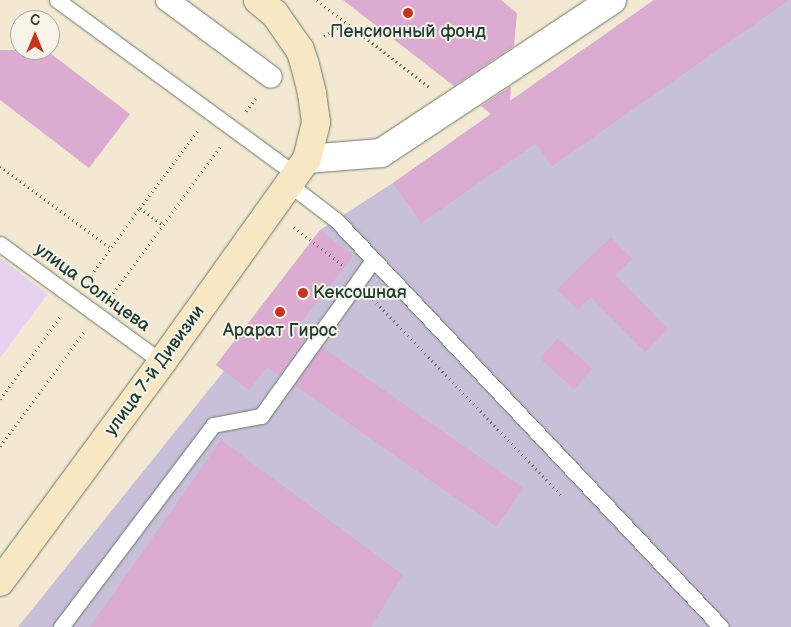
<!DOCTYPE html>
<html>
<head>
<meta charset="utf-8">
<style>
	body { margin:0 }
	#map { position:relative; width:791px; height:627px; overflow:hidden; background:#f3e8d2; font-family:"Balsamiq Sans",sans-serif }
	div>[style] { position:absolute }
	.built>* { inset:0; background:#e6d2f0 }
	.industrial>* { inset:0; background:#c8bfd8 }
	.building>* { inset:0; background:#dbabd2; transform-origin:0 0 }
	.path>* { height:3px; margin-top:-1.5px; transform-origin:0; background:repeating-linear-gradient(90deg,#69796b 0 1px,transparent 0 5px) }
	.roads { filter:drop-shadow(0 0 1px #69796b) drop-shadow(0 0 1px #69796b) }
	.service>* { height:15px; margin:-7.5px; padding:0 7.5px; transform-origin:7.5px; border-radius:7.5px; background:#fff }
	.pedestrian>* { height:22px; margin:-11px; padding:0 11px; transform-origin:11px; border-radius:11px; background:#fff }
	.minor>* { height:28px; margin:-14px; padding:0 14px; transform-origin:14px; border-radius:14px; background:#fff }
	.secondary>* { height:28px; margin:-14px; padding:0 14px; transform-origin:14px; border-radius:14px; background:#f7e8c3 }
	.dots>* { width:14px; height:14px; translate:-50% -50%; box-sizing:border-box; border:2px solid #f7f3e8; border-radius:50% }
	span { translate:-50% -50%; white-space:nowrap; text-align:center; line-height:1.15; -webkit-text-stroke:4px #f7f3e8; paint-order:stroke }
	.poi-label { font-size:18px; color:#1f3d34 }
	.left { translate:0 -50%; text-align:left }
	.street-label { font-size:18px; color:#1f3d34 }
	.north { position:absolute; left:10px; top:10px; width:50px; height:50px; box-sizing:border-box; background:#f7f3e8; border:1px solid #a1aaa0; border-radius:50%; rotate:0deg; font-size:14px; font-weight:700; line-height:20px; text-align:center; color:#1f3d34 }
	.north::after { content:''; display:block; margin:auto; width:18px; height:22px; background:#c8321e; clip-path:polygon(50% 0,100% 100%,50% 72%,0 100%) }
</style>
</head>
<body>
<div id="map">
	<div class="built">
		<i style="clip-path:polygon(0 258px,48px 294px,0 358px)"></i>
	</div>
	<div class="industrial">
		<i style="clip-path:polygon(654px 0,791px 0,791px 627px,18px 627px,224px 371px,216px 365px,320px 230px,393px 183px)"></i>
	</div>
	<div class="building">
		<i style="clip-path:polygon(343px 0,501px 0,517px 13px,514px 46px,454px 86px)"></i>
		<i style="clip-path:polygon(654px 0,789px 0,552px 166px,536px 143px,421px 223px,393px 183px,491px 114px,481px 106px,511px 86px,510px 101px)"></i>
		<i style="clip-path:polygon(0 50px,46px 50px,130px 114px,89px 168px,0 100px)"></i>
		<i style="clip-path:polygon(320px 230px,353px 256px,296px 329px,306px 337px,279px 375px,267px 367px,249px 390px,216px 365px)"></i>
		<i style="clip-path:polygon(611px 237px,632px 259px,615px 275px,668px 329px,645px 352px,591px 297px,578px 310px,557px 290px)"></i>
		<i style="left:558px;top:338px;width:46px;height:27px;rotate:42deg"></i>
		<i style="left:322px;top:347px;width:246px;height:47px;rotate:35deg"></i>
		<i style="clip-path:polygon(221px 440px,403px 575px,371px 627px,90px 627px)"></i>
	</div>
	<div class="path">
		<i style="left:317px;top:0;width:142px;rotate:37.8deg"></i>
		<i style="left:324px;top:36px;width:24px;rotate:-30deg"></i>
		<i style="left:246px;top:111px;width:16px;rotate:-52deg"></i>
		<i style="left:0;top:166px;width:138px;rotate:36.5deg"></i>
		<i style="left:140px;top:208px;width:97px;rotate:-53.4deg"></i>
		<i style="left:294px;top:227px;width:62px;rotate:37.8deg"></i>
		<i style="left:88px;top:279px;width:88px;rotate:-53.8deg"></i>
		<i style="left:140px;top:208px;width:29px;rotate:36deg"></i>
		<i style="left:110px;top:297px;width:186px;rotate:-53.7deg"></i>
		<i style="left:373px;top:299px;width:272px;rotate:46.2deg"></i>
		<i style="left:0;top:399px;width:102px;rotate:-53.8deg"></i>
		<i style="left:0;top:446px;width:142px;rotate:-53.6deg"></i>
	</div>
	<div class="roads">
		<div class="service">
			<i style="left:57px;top:0;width:296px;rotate:36.2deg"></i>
			<i style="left:290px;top:185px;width:58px;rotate:37.3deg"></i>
			<i style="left:336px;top:220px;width:560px;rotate:46.59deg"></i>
			<i style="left:0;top:244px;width:200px;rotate:36.1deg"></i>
			<i style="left:61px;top:627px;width:253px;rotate:-53deg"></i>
			<i style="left:213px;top:425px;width:49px;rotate:-10.6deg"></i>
			<i style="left:261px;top:416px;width:192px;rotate:-54.3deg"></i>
		</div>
		<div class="pedestrian">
			<i style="left:167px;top:0;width:129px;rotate:36.5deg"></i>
		</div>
		<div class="minor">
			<i style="left:307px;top:159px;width:74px;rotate:-4.6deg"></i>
			<i style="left:381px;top:153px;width:277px;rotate:-33.5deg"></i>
		</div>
		<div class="secondary">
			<i style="left:0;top:582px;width:273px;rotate:-53.6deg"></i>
			<i style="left:162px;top:362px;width:249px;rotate:-54.5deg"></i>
			<i style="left:307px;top:159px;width:38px;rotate:-76deg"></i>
			<i style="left:316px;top:122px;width:29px;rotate:-98deg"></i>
			<i style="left:312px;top:93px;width:29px;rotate:-104deg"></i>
			<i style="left:305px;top:65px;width:16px;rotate:-108deg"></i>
			<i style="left:300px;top:50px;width:44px;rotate:-124.8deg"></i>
			<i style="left:275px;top:14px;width:22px;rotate:-141deg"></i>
		</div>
	</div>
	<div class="dots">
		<i style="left:408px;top:13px;background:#c8321e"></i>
		<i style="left:303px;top:293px;background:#c8321e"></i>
		<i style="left:280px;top:312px;background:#c8321e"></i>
	</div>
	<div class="poi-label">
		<span style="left:408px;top:32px">Пенсионный фонд</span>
		<span class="left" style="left:313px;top:293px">Кексошная</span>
		<span style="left:280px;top:331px">Арарат Гирос</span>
	</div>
	<div class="street-label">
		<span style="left:92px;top:288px;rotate:36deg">улица Солнцева</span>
		<span style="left:155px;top:371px;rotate:-54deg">улица 7-й Дивизии</span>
	</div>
	<div class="north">С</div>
</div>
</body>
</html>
